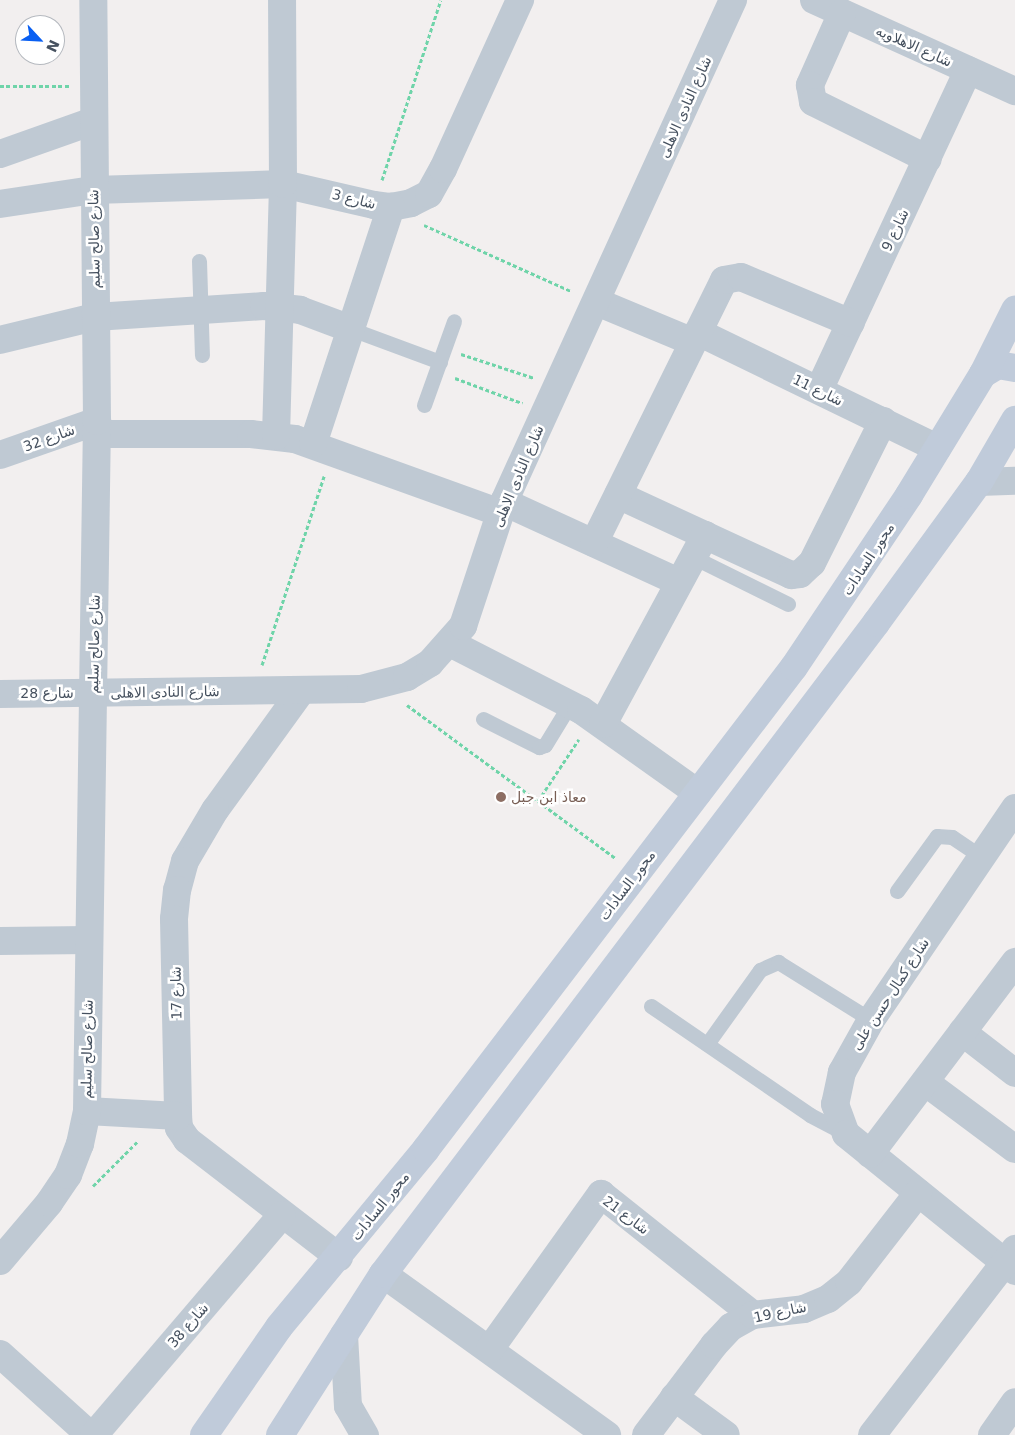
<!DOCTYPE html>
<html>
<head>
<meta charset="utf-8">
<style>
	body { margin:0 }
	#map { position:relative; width:1015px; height:1435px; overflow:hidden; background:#f2efef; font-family:"DejaVu Sans",Cairo,sans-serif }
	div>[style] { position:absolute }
	.path>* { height:3px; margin-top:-1.5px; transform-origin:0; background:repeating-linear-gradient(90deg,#6fd4a9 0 4px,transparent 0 6.5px) }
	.lane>* { height:15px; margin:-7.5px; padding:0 7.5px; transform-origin:7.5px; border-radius:7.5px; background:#bfc9d3 }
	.street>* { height:28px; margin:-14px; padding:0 14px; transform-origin:14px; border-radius:14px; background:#bfc9d3 }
	.secondary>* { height:28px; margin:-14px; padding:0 14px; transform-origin:14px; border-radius:14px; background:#c0cbda }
	.dots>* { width:14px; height:14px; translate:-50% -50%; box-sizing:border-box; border:2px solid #fff; border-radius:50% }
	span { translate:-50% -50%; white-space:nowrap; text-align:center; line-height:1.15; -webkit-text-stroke:5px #fff; paint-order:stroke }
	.street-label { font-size:14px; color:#46515f }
	.education-label { font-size:14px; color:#785e54 }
	.left { translate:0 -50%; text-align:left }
	.north { position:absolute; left:15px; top:15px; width:50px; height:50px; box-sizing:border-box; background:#fff; border:1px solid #b5b9bf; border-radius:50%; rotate:115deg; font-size:14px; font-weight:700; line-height:20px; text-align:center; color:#46515f }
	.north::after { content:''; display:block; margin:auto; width:18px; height:22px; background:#095ff2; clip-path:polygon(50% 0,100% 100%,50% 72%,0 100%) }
</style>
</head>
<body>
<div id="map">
	<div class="path">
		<i style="left:0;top:86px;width:69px"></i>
		<i style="left:382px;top:180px;width:189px;rotate:-71.9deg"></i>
		<i style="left:424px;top:225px;width:161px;rotate:24.2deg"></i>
		<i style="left:461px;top:354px;width:77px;rotate:18.2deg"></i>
		<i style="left:455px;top:378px;width:72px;rotate:20.5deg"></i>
		<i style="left:262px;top:665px;width:199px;rotate:-71.8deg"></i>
		<i style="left:407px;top:705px;width:258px;rotate:36.3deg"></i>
		<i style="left:538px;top:801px;width:74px;rotate:-56.5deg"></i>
		<i style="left:93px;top:1186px;width:64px;rotate:-45deg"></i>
	</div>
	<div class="lane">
		<i style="left:199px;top:261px;width:94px;rotate:88.2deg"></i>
		<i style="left:351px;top:329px;width:95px;rotate:20.3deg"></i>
		<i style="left:424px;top:405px;width:89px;rotate:-70.3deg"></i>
		<i style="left:693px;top:557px;width:106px;rotate:26.3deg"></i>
		<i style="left:483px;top:719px;width:63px;rotate:26.6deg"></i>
		<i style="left:539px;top:747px;width:6px;rotate:-18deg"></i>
		<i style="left:545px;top:745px;width:48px;rotate:-58.6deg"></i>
		<i style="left:897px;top:891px;width:68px;rotate:-54deg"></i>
		<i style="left:937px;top:836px;width:15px;rotate:4deg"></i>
		<i style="left:952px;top:837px;width:36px;rotate:34deg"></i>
		<i style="left:651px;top:1006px;width:193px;rotate:34.4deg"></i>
		<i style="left:810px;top:1115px;width:41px;rotate:27.8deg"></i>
		<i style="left:707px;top:1044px;width:91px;rotate:-54.4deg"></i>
		<i style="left:760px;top:970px;width:20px;rotate:-24deg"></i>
		<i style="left:778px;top:962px;width:110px;rotate:31.9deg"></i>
	</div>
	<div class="street">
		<i style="left:814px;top:0;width:221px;rotate:24.4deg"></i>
		<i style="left:842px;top:13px;width:79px;rotate:114deg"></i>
		<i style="left:810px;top:85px;width:17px;rotate:80deg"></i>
		<i style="left:813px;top:102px;width:128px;rotate:26.4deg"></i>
		<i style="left:0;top:154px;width:99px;rotate:-19.5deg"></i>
		<i style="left:0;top:204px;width:95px;rotate:-8.5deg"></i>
		<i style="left:94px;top:190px;width:189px;rotate:-1.8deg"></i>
		<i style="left:283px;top:184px;width:93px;rotate:13deg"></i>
		<i style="left:374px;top:205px;width:17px;rotate:7deg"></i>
		<i style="left:391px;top:207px;width:20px;rotate:-11deg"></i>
		<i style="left:411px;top:203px;width:20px;rotate:-27deg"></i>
		<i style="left:429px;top:194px;width:29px;rotate:-61deg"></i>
		<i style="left:443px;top:169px;width:186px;rotate:-65.5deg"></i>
		<i style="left:597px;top:302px;width:104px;rotate:22.6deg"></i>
		<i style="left:698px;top:332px;width:266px;rotate:25.9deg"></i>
		<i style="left:0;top:340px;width:98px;rotate:-13.6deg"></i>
		<i style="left:95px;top:317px;width:169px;rotate:-3.7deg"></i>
		<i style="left:264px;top:306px;width:36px;rotate:6deg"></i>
		<i style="left:300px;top:310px;width:54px;rotate:20.4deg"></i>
		<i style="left:819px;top:390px;width:353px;rotate:-65deg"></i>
		<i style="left:97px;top:434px;width:154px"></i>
		<i style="left:251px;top:434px;width:44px;rotate:6.5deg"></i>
		<i style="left:295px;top:439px;width:218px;rotate:19.8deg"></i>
		<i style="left:276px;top:436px;width:252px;rotate:-88.4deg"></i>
		<i style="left:283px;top:184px;width:184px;rotate:-90.3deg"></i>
		<i style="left:313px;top:444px;width:250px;rotate:-71.8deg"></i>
		<i style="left:0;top:455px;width:103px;rotate:-19.3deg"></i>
		<i style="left:979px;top:482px;width:36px;rotate:-2deg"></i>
		<i style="left:618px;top:495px;width:191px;rotate:24.8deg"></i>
		<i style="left:791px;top:575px;width:9px;rotate:-6deg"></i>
		<i style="left:800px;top:574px;width:16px;rotate:-43deg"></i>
		<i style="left:812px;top:563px;width:159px;rotate:-63.4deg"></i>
		<i style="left:504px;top:502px;width:192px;rotate:24.6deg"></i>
		<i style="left:594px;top:543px;width:293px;rotate:-63.7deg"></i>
		<i style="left:724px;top:280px;width:17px;rotate:-10deg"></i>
		<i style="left:741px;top:277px;width:119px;rotate:22.7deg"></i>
		<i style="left:450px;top:643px;width:147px;rotate:27.1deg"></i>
		<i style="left:581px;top:710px;width:143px;rotate:35.4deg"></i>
		<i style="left:302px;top:690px;width:148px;rotate:125.9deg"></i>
		<i style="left:215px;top:810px;width:59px;rotate:120.5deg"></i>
		<i style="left:185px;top:861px;width:30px;rotate:105deg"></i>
		<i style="left:177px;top:890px;width:29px;rotate:96deg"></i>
		<i style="left:174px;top:919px;width:197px;rotate:88.8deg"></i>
		<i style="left:178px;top:1116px;width:12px;rotate:85deg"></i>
		<i style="left:179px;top:1128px;width:14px;rotate:56deg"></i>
		<i style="left:187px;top:1140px;width:192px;rotate:37.6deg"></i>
		<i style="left:0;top:694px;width:361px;rotate:-0.8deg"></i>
		<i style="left:361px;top:689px;width:48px;rotate:-14.6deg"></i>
		<i style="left:407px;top:677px;width:27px;rotate:-31deg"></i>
		<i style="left:430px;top:663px;width:50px;rotate:-48.3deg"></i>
		<i style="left:463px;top:626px;width:131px;rotate:-71.7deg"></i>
		<i style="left:504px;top:502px;width:552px;rotate:-65.48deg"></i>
		<i style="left:603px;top:724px;width:215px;rotate:-61.6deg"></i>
		<i style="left:1015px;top:808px;width:256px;rotate:124.2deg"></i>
		<i style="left:871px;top:1020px;width:60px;rotate:119.1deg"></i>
		<i style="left:842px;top:1072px;width:33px;rotate:102deg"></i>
		<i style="left:835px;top:1104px;width:32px;rotate:70deg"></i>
		<i style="left:846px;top:1134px;width:218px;rotate:39deg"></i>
		<i style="left:0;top:941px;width:89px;rotate:-0.6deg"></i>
		<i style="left:962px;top:1032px;width:67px;rotate:37.7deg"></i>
		<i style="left:925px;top:1082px;width:112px;rotate:36.7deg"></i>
		<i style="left:87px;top:1111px;width:91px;rotate:3.1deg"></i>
		<i style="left:870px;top:1154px;width:241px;rotate:-52.9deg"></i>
		<i style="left:0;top:1261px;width:76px;rotate:-49.8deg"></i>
		<i style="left:49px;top:1203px;width:34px;rotate:-56deg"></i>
		<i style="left:68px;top:1175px;width:33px;rotate:-69deg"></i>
		<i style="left:80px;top:1144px;width:34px;rotate:-78deg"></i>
		<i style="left:87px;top:1111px;width:690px;rotate:-89.17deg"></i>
		<i style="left:97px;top:421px;width:421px;rotate:-90.5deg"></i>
		<i style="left:383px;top:1274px;width:276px;rotate:35.7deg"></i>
		<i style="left:344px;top:1335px;width:71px;rotate:86.8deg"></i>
		<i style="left:348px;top:1406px;width:34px;rotate:60deg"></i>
		<i style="left:490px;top:1349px;width:191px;rotate:-54.4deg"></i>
		<i style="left:601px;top:1194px;width:194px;rotate:38.5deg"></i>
		<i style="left:0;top:1354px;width:121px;rotate:42deg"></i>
		<i style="left:674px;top:1397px;width:64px;rotate:36.2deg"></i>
		<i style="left:94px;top:1435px;width:289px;rotate:-49.5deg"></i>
		<i style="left:646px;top:1435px;width:113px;rotate:-52.9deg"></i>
		<i style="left:714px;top:1345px;width:25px;rotate:-47deg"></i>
		<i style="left:731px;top:1327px;width:25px;rotate:-29deg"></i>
		<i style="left:753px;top:1315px;width:51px;rotate:-6.7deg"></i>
		<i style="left:804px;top:1309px;width:26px;rotate:-23deg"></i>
		<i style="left:828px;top:1299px;width:27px;rotate:-39deg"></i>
		<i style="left:849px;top:1282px;width:113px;rotate:-52.2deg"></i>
		<i style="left:872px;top:1435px;width:235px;rotate:-52.4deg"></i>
		<i style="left:992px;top:1435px;width:40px;rotate:-55.1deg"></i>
	</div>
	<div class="secondary">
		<i style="left:983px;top:374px;width:17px;rotate:-31deg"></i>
		<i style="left:998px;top:365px;width:17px;rotate:10deg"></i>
		<i style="left:204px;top:1435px;width:131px;rotate:-55.2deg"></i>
		<i style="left:279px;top:1327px;width:231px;rotate:-50.4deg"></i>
		<i style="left:426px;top:1149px;width:606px;rotate:-52.64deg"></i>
		<i style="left:794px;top:667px;width:207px;rotate:-56.2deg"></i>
		<i style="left:909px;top:495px;width:142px;rotate:-58.6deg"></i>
		<i style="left:983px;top:374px;width:72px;rotate:-63.4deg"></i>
		<i style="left:280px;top:1435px;width:191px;rotate:-57.4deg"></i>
		<i style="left:383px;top:1274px;width:817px;rotate:-52.86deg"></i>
		<i style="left:876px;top:623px;width:175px;rotate:-53.9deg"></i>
		<i style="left:979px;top:482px;width:72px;rotate:-59.9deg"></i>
	</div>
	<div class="dots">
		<i style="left:501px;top:797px;background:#8d6e63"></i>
	</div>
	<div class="street-label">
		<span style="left:914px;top:46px;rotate:24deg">شارع الاهلاويه</span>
		<span style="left:685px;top:107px;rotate:-66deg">شارع النادى الاهلى</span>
		<span style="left:354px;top:199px;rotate:14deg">شارع 3</span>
		<span style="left:895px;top:230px;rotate:-65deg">شارع 9</span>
		<span style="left:94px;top:239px;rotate:-91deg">شارع صالح سليم</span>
		<span style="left:818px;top:390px;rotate:26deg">شارع 11</span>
		<span style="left:49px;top:438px;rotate:-20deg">شارع 32</span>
		<span style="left:518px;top:476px;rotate:-67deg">شارع النادى الاهلى</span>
		<span style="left:868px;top:559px;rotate:-57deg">محور السادات</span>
		<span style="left:94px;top:644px;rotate:-89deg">شارع صالح سليم</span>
		<span style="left:165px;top:692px;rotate:-1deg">شارع النادى الاهلى</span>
		<span style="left:47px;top:693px">شارع 28</span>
		<span style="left:627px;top:885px;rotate:-53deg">محور السادات</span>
		<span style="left:176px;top:993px;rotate:-91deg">شارع 17</span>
		<span style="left:890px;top:994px;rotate:-57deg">شارع كمال حسن على</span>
		<span style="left:87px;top:1049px;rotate:-89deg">شارع صالح سليم</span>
		<span style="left:380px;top:1206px;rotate:-51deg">محور السادات</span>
		<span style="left:626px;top:1215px;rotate:37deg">شارع 21</span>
		<span style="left:780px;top:1312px;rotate:-12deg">شارع 19</span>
		<span style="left:188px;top:1325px;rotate:-49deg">شارع 38</span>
	</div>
	<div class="education-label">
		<span class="left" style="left:511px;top:797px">معاذ ابن جبل</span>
	</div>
	<div class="north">N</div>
</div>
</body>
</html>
